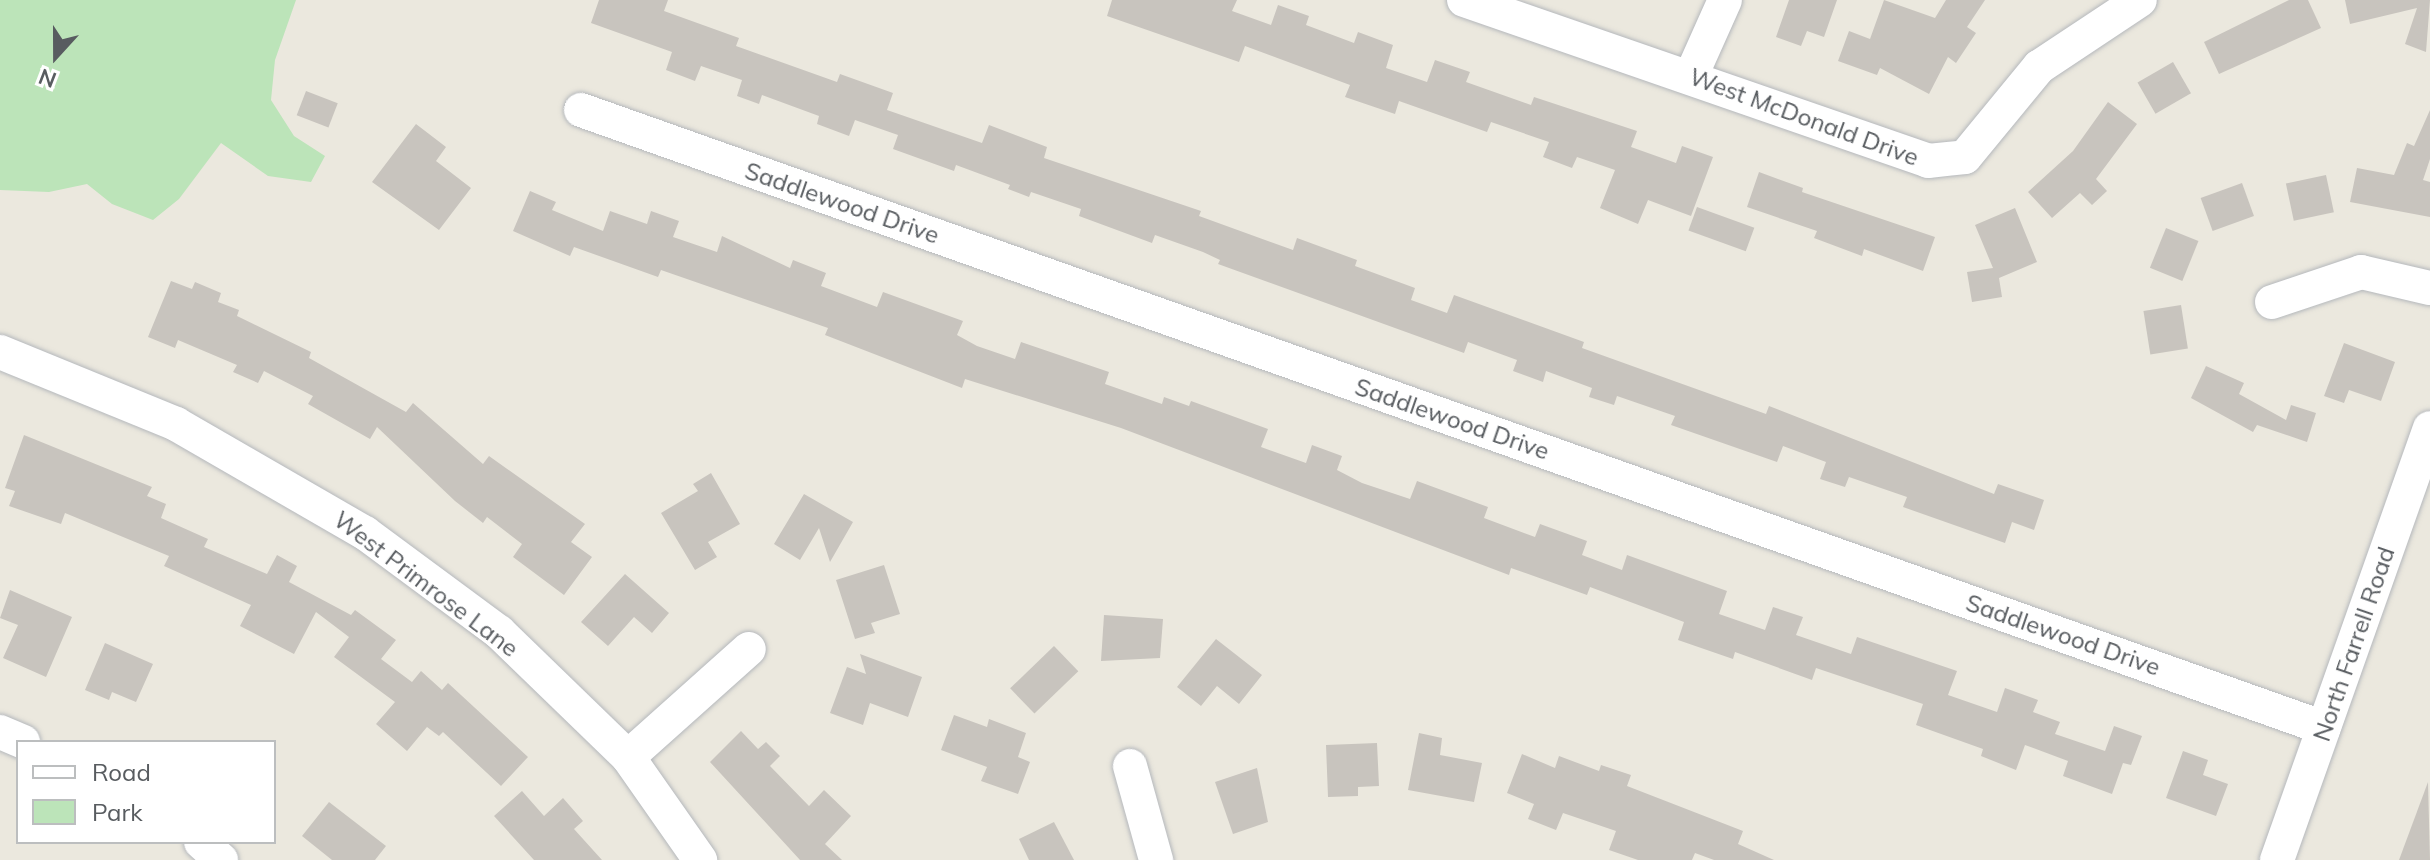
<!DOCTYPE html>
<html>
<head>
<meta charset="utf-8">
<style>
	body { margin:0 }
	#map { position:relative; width:2430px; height:860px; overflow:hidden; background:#ebe8de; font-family:Mulish,sans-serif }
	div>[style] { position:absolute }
	.green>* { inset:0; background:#bce4b9 }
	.building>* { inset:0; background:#c8c4be; transform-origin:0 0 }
	.roads { filter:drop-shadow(0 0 2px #b5b8bc) drop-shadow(0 0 2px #b5b8bc) }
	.minor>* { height:34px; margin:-17px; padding:0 17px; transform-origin:17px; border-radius:17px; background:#fff }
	span { translate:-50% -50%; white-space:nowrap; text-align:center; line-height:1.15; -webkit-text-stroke:6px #fff; paint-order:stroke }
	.street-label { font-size:24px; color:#585c60 }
	.legend { position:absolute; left:16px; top:740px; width:260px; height:104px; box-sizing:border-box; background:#fff; border:2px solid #bcbebf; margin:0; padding:10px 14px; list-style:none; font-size:24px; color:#585c60 }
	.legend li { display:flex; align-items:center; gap:16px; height:40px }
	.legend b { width:40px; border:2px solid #bcbebf }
	.north { position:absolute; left:16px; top:16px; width:80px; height:80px; -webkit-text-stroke:6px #fff; paint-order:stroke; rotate:201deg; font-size:22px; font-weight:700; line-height:32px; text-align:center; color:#585c60 }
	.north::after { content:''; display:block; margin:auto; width:28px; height:36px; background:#585c60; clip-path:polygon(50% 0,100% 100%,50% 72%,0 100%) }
</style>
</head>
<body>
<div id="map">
	<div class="green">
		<i style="clip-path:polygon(0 0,296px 0,275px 60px,271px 100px,294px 136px,325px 156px,311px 182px,268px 176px,221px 143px,179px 199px,153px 220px,112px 204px,87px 184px,49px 192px,0 190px)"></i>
	</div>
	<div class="building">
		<i style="clip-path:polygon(599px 0,668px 0,664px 11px,739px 38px,736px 46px,837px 82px,840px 74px,893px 93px,887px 110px,982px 143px,989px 125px,1047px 147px,1044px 158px,1201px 211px,1199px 216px,1293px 250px,1297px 238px,1357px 260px,1355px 266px,1415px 288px,1411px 300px,1447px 313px,1454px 295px,1584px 342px,1582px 348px,1766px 414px,1769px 406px,1994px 494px,1998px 484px,2044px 500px,2034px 530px,2012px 522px,2005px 543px,1903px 507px,1907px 497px,1849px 477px,1845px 487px,1820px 479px,1826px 462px,1783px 446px,1777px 462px,1671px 425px,1675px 416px,1617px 396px,1614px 405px,1589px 397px,1592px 388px,1546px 371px,1543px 382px,1513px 371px,1517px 360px,1468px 342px,1464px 353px,1218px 264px,1220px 260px,1203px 252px,1155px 235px,1152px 243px,1079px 216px,1081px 209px,1031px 192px,1029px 197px,1008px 189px,1010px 185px,956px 165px,954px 171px,893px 149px,898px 135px,855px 120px,849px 136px,817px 124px,819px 116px,762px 95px,759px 104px,737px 96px,742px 80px,701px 66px,695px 81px,666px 70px,672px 52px,591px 23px)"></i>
		<i style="clip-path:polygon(1112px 0,1237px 0,1232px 11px,1271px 25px,1278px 5px,1309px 16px,1306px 25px,1354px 43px,1358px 32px,1393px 45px,1386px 68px,1427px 82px,1435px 60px,1470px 72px,1466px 82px,1531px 105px,1534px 97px,1637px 131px,1631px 147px,1676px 163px,1682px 146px,1713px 157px,1691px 216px,1648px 200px,1638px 224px,1600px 208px,1615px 170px,1577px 157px,1572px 168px,1543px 157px,1549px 142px,1491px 122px,1487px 132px,1399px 101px,1395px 114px,1345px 97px,1350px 85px,1245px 46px,1239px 62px,1107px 16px)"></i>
		<i style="clip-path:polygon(1789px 0,1837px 0,1824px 37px,1807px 31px,1801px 46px,1776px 37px)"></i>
		<i style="clip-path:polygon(1884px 0,1935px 18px,1946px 0,1985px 0,1967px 27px,1976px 33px,1956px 63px,1948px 57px,1929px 94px,1880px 68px,1877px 75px,1838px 61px,1849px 31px,1870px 39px)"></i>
		<i style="clip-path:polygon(2289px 0,2308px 0,2321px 28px,2219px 74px,2204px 42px)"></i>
		<i style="clip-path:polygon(2345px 0,2430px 0,2426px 52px,2405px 44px,2417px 8px,2350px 24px)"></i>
		<i style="left:2173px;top:62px;width:36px;height:41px;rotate:60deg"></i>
		<i style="left:306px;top:91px;width:34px;height:26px;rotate:21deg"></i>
		<i style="clip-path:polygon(2108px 102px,2137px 124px,2096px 179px,2107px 191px,2092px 205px,2080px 193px,2052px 218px,2028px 192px,2073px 151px)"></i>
		<i style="clip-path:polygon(2430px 110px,2430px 159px,2423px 180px,2430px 182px,2430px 217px,2350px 202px,2357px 168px,2394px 175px,2407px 143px,2414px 146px)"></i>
		<i style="clip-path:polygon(416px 124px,446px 147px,436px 161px,471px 188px,439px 230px,372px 182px)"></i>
		<i style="clip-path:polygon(1759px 172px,1803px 188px,1802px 192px,1935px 237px,1923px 271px,1864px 249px,1862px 256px,1814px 238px,1817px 231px,1747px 207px)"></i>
		<i style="left:2326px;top:175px;width:38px;height:41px;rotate:78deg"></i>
		<i style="left:2242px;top:183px;width:35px;height:44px;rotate:70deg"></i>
		<i style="clip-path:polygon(530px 191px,556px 202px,552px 210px,603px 231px,610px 211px,647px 224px,651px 211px,679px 221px,673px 237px,717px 252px,722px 236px,790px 268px,793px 260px,826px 273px,821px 286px,877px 307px,883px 292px,963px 321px,957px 335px,977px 346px,1015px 359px,1021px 342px,1109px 372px,1105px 384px,1162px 404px,1164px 397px,1189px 406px,1191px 401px,1268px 429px,1261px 447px,1306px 463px,1312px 445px,1342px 456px,1337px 470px,1362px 483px,1410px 499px,1417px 481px,1488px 507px,1484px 518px,1535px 537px,1540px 524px,1587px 541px,1582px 555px,1622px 570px,1627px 555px,1727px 591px,1719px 614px,1765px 630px,1773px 607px,1803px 617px,1796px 635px,1851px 654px,1857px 637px,1957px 671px,1948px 695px,1997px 712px,2005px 688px,2038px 700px,2033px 712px,2060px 722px,2055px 734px,2105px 751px,2114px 726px,2142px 736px,2131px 765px,2123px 763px,2112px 794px,2063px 776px,2068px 761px,2025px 745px,2016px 770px,1981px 756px,1983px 749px,1916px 725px,1923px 704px,1816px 668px,1812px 680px,1735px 652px,1733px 659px,1678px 640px,1684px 622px,1590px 587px,1587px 595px,1511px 568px,1509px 575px,1121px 428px,965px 379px,962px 388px,825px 335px,828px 328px,661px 270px,658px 277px,574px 247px,570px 256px,513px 231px)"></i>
		<i style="left:1697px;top:207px;width:61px;height:25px;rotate:20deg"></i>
		<i style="clip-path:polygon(2015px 208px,2037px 262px,1999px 278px,2002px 297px,1972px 302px,1967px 272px,1993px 268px,1975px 225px)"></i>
		<i style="left:2166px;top:228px;width:35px;height:43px;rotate:22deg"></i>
		<i style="clip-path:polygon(171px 281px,192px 289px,195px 282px,221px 293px,218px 302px,239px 310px,237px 316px,311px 352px,309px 358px,406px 412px,413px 403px,483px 464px,489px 456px,585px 524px,571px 542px,592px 557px,564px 595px,513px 557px,522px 544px,487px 517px,483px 523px,455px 501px,377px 427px,370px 439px,308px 404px,313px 396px,264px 371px,258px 383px,233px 372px,237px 365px,178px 340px,175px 348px,148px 337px)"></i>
		<i style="left:2181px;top:305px;width:44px;height:38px;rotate:81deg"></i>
		<i style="clip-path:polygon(2344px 343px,2395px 362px,2381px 401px,2349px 390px,2344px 403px,2324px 396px)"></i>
		<i style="clip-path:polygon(2206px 366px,2244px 383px,2239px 394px,2286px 420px,2291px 405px,2316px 413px,2307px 442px,2257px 425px,2253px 432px,2191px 398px)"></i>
		<i style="clip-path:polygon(24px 435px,152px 487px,147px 496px,166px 504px,161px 518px,208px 539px,204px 547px,267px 574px,277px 555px,297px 566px,289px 582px,351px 615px,355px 610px,396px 640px,381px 659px,412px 682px,421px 671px,442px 690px,448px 683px,528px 757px,501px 786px,443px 732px,439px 736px,427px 727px,407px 751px,376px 724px,395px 702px,334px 657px,349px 637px,316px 612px,294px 654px,240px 626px,251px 605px,164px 566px,169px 556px,65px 513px,61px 524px,9px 506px,15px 491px,5px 488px)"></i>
		<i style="clip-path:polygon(711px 473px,740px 524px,708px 542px,717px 557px,695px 570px,661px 513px,698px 491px,693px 484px)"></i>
		<i style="clip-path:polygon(804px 494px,853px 522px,830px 562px,819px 528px,800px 560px,774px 544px)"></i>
		<i style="clip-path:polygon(884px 565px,900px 614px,871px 623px,875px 633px,855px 639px,836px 580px)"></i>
		<i style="clip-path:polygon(625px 574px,669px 613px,652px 633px,634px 617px,608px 646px,581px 622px)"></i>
		<i style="clip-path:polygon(10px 590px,72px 617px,46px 677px,3px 658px,18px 625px,0 618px)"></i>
		<i style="clip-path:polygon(1104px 615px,1163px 619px,1160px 658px,1101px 661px)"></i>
		<i style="clip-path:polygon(1216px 639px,1262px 675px,1239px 704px,1217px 686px,1201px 706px,1177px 687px)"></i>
		<i style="clip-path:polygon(105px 643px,153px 664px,136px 702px,112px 692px,109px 700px,85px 690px)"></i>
		<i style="left:1054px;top:646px;width:35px;height:61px;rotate:46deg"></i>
		<i style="clip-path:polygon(860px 654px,922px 677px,908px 717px,870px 703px,863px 725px,830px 713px,847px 667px,866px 674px)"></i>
		<i style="clip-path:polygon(954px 715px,987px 727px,989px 719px,1026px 733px,1018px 757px,1030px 762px,1018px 794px,981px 781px,987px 767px,941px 750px)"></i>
		<i style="clip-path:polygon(741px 731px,758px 749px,766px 742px,780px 756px,770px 766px,809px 806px,824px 790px,851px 816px,825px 844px,842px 860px,800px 860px,710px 762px)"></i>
		<i style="clip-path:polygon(1419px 733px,1442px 738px,1440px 755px,1482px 763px,1474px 802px,1408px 790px)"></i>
		<i style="clip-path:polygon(1377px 743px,1379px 786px,1358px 787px,1358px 796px,1328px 797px,1326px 745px)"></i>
		<i style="clip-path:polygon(2183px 751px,2208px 760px,2203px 775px,2228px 784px,2216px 816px,2166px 798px)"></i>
		<i style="clip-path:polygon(1522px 754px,1555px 768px,1559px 756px,1599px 771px,1601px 765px,1631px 775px,1627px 786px,1743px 831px,1738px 844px,1774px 860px,1714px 860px,1695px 853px,1692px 860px,1638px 860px,1609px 850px,1616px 831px,1563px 813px,1556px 830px,1528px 819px,1534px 804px,1507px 793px)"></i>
		<i style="clip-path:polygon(1257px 768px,1268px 822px,1233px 834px,1215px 782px)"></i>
		<i style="clip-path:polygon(2428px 782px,2430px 860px,2399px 860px)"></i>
		<i style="clip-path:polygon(522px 791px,544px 816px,563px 798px,583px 821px,574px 829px,602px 860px,534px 860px,494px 816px)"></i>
		<i style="clip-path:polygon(329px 802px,386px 846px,375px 860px,332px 860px,302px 836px)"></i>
		<i style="clip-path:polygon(1054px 822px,1074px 860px,1029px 860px,1019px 839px)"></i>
	</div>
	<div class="roads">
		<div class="minor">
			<i style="left:1464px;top:0;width:491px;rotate:19.1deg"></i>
			<i style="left:1928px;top:161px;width:37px;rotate:-6deg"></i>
			<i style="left:1965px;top:157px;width:117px;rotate:-50.6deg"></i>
			<i style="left:2039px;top:67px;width:121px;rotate:-33.6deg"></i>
			<i style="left:1691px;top:76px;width:83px;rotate:-65.9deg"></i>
			<i style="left:581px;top:110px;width:1849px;rotate:19.52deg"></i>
			<i style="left:2272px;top:302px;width:94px;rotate:-18.6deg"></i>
			<i style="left:2361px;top:272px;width:71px;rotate:13.1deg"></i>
			<i style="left:0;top:352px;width:190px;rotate:22.2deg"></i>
			<i style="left:176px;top:424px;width:218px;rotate:30deg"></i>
			<i style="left:365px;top:533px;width:167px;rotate:36.5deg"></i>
			<i style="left:499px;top:632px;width:180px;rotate:44.1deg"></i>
			<i style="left:628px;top:757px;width:126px;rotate:55deg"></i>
			<i style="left:0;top:732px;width:25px;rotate:23deg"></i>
			<i style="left:628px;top:757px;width:162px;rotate:-41.8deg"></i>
			<i style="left:1130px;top:766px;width:98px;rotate:74.5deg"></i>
			<i style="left:201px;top:842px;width:27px;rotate:42deg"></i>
			<i style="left:2277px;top:860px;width:458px;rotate:-70.5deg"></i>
		</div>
	</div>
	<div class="street-label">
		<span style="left:1804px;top:117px;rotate:20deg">West McDonald Drive</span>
		<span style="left:842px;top:203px;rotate:19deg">Saddlewood Drive</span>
		<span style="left:1452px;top:419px;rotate:19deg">Saddlewood Drive</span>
		<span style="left:426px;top:584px;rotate:37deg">West Primrose Lane</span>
		<span style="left:2063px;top:635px;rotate:19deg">Saddlewood Drive</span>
		<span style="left:2354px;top:644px;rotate:-71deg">North Farrell Road</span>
	</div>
	<ul class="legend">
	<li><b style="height:10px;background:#fff"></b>Road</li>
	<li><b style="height:22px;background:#bce4b9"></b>Park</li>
	</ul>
	<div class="north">N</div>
</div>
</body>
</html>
